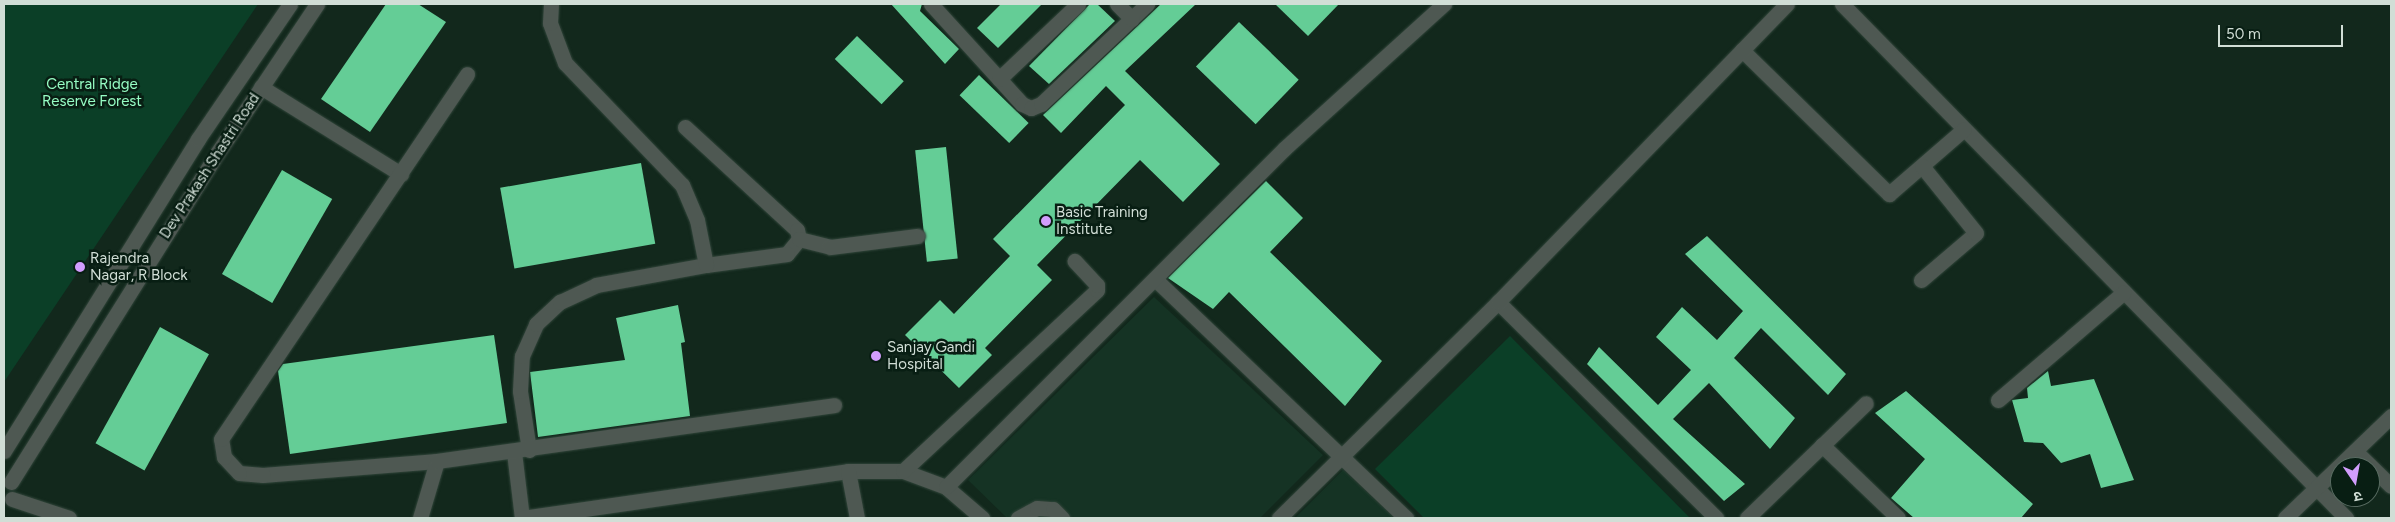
<!DOCTYPE html>
<html>
<head>
<meta charset="utf-8">
<style>
	body { margin:0 }
	#map { position:relative; width:2395px; height:522px; overflow:hidden; background:#12281c; font-family:Figtree,"Noto Sans Devanagari",sans-serif }
	div>[style] { position:absolute }
	.built>* { inset:0; background:#153324 }
	.green>* { inset:0; background:#0b3f27 }
	.building>* { inset:0; background:#64cd96; transform-origin:0 0 }
	.roads { filter:drop-shadow(0 0 1px #31453a) drop-shadow(0 0 1px #31453a) }
	.minor>* { height:15px; margin:-7.5px; padding:0 7.5px; transform-origin:7.5px; border-radius:7.5px; background:#4e5852 }
	.dots>* { width:14px; height:14px; translate:-50% -50%; box-sizing:border-box; border:2px solid #081e13; border-radius:50% }
	span { translate:-50% -50%; white-space:nowrap; text-align:center; line-height:1.15; -webkit-text-stroke:5px #081e13; paint-order:stroke }
	.park-label { font-size:15px; color:#96fdc4 }
	.street-label { font-size:15px; color:#d1ded6 }
	.poi-label { font-size:15px; color:#d1ded6 }
	.left { translate:0 -50%; text-align:left }
	.frame { position:absolute; inset:0; border:5px solid #d1ded6; pointer-events:none }
	.north { position:absolute; left:2330px; top:457px; width:50px; height:50px; box-sizing:border-box; background:#081e13; border:1px solid #586b61; border-radius:50%; rotate:168deg; font-size:14px; font-weight:700; line-height:20px; text-align:center; color:#d1ded6 }
	.north::after { content:''; display:block; margin:auto; width:18px; height:22px; background:#d29dfd; clip-path:polygon(50% 0,100% 100%,50% 72%,0 100%) }
	.scale { position:absolute; left:2218px; top:25px; width:125px; height:22px; box-sizing:border-box; border:2px solid #d1ded6; border-top:0; padding-left:6px; font-size:15px; line-height:18px; white-space:nowrap; color:#d1ded6; -webkit-text-stroke:4px #081e13; paint-order:stroke }
</style>
</head>
<body>
<div id="map">
	<div class="built">
		<i style="clip-path:polygon(1154px 297px,1323px 455px,1260px 518px,1007px 518px,968px 480px)"></i>
		<i style="clip-path:polygon(1343px 470px,1394px 518px,1295px 518px)"></i>
	</div>
	<div class="green">
		<i style="clip-path:polygon(4px 4px,258px 4px,4px 382px)"></i>
		<i style="clip-path:polygon(1510px 336px,1690px 518px,1424px 518px,1375px 469px)"></i>
	</div>
	<div class="building">
		<i style="clip-path:polygon(386px 4px,418px 4px,446px 22px,370px 132px,321px 99px)"></i>
		<i style="clip-path:polygon(891px 4px,922px 4px,920px 11px,959px 49px,945px 64px)"></i>
		<i style="clip-path:polygon(1001px 4px,1042px 4px,998px 48px,977px 28px)"></i>
		<i style="clip-path:polygon(1090px 4px,1097px 4px,1115px 21px,1049px 84px,1029px 66px)"></i>
		<i style="clip-path:polygon(1161px 4px,1196px 4px,1125px 71px,1220px 164px,1183px 202px,1140px 160px,1037px 265px,1052px 280px,985px 348px,992px 355px,959px 388px,905px 335px,940px 300px,954px 314px,1010px 256px,993px 239px,1125px 105px,1106px 86px,1061px 133px,1043px 115px)"></i>
		<i style="clip-path:polygon(1275px 4px,1339px 4px,1308px 36px)"></i>
		<i style="left:1239px;top:22px;width:83px;height:62px;rotate:44deg"></i>
		<i style="left:857px;top:36px;width:65px;height:32px;rotate:44deg"></i>
		<i style="left:979px;top:75px;width:69px;height:28px;rotate:44deg"></i>
		<i style="left:946px;top:147px;width:112px;height:31px;rotate:84deg"></i>
		<i style="left:641px;top:163px;width:82px;height:143px;rotate:80deg"></i>
		<i style="left:282px;top:170px;width:58px;height:120px;rotate:30deg"></i>
		<i style="clip-path:polygon(1266px 181px,1303px 218px,1270px 252px,1382px 361px,1345px 406px,1229px 292px,1213px 309px,1168px 278px)"></i>
		<i style="clip-path:polygon(1707px 236px,1846px 374px,1828px 395px,1761px 328px,1734px 358px,1795px 418px,1770px 449px,1709px 383px,1673px 419px,1745px 484px,1724px 501px,1587px 364px,1599px 347px,1658px 405px,1691px 370px,1656px 337px,1682px 307px,1717px 340px,1743px 311px,1685px 254px)"></i>
		<i style="clip-path:polygon(678px 305px,685px 342px,681px 343px,690px 416px,538px 437px,530px 372px,625px 360px,616px 318px)"></i>
		<i style="left:160px;top:327px;width:56px;height:133px;rotate:29deg"></i>
		<i style="clip-path:polygon(494px 335px,507px 423px,290px 454px,278px 371px,283px 364px)"></i>
		<i style="clip-path:polygon(2048px 371px,2051px 386px,2094px 379px,2134px 480px,2101px 488px,2090px 454px,2061px 463px,2043px 443px,2024px 442px,2012px 400px,2028px 398px,2027px 388px)"></i>
		<i style="clip-path:polygon(1906px 391px,2033px 504px,2021px 518px,1914px 518px,1891px 498px,1925px 459px,1875px 413px)"></i>
	</div>
	<div class="roads">
		<div class="minor">
			<i style="left:931px;top:4px;width:135px;rotate:47.7deg"></i>
			<i style="left:1022px;top:104px;width:10px;rotate:24deg"></i>
			<i style="left:1031px;top:108px;width:11px;rotate:-22deg"></i>
			<i style="left:1041px;top:104px;width:146px;rotate:-43.3deg"></i>
			<i style="left:1117px;top:4px;width:21px;rotate:45deg"></i>
			<i style="left:1842px;top:4px;width:720px;rotate:45.56deg"></i>
			<i style="left:1742px;top:50px;width:206px;rotate:44.4deg"></i>
			<i style="left:1889px;top:194px;width:99px;rotate:-40.9deg"></i>
			<i style="left:999px;top:79px;width:109px;rotate:-43.5deg"></i>
			<i style="left:261px;top:87px;width:165px;rotate:31.9deg"></i>
			<i style="left:685px;top:127px;width:152px;rotate:42.6deg"></i>
			<i style="left:797px;top:230px;width:9px;rotate:77deg"></i>
			<i style="left:799px;top:239px;width:19px;rotate:129deg"></i>
			<i style="left:787px;top:254px;width:82px;rotate:172.3deg"></i>
			<i style="left:799px;top:239px;width:32px;rotate:14deg"></i>
			<i style="left:830px;top:247px;width:88px;rotate:-7.2deg"></i>
			<i style="left:1155px;top:279px;width:347px;rotate:43.6deg"></i>
			<i style="left:1921px;top:280px;width:72px;rotate:-40.5deg"></i>
			<i style="left:1976px;top:233px;width:86px;rotate:-128.9deg"></i>
			<i style="left:1498px;top:302px;width:307px;rotate:44.7deg"></i>
			<i style="left:1998px;top:400px;width:165px;rotate:-40.6deg"></i>
			<i style="left:1822px;top:445px;width:105px;rotate:43.8deg"></i>
			<i style="left:529px;top:450px;width:60px;rotate:-98.7deg"></i>
			<i style="left:520px;top:391px;width:35px;rotate:-87deg"></i>
			<i style="left:522px;top:356px;width:35px;rotate:-66deg"></i>
			<i style="left:536px;top:324px;width:33px;rotate:-43deg"></i>
			<i style="left:560px;top:302px;width:40px;rotate:-25deg"></i>
			<i style="left:596px;top:285px;width:112px;rotate:-10.3deg"></i>
			<i style="left:706px;top:265px;width:46px;rotate:-101.3deg"></i>
			<i style="left:697px;top:220px;width:38px;rotate:-113deg"></i>
			<i style="left:682px;top:185px;width:169px;rotate:-133.8deg"></i>
			<i style="left:565px;top:63px;width:43px;rotate:-110.6deg"></i>
			<i style="left:550px;top:23px;width:19px;rotate:-87deg"></i>
			<i style="left:4px;top:451px;width:367px;rotate:-58.1deg"></i>
			<i style="left:198px;top:139px;width:163px;rotate:-55.7deg"></i>
			<i style="left:2355px;top:451px;width:50px;rotate:44.2deg"></i>
			<i style="left:514px;top:452px;width:66px;rotate:83.1deg"></i>
			<i style="left:522px;top:518px;width:329px;rotate:-8.2deg"></i>
			<i style="left:848px;top:471px;width:55px"></i>
			<i style="left:903px;top:471px;width:46px;rotate:20.4deg"></i>
			<i style="left:946px;top:487px;width:48px;rotate:40.7deg"></i>
			<i style="left:437px;top:461px;width:175px;rotate:175.4deg"></i>
			<i style="left:263px;top:475px;width:24px;rotate:-175deg"></i>
			<i style="left:239px;top:473px;width:22px;rotate:-133deg"></i>
			<i style="left:224px;top:457px;width:18px;rotate:-99deg"></i>
			<i style="left:221px;top:439px;width:440px;rotate:-56deg"></i>
			<i style="left:848px;top:471px;width:48px;rotate:79.2deg"></i>
			<i style="left:903px;top:471px;width:265px;rotate:-43deg"></i>
			<i style="left:1097px;top:290px;width:5px;rotate:-90deg"></i>
			<i style="left:1097px;top:285px;width:33px;rotate:-133deg"></i>
			<i style="left:11px;top:482px;width:390px;rotate:-57.9deg"></i>
			<i style="left:218px;top:152px;width:178px;rotate:-56.2deg"></i>
			<i style="left:946px;top:487px;width:479px;rotate:-45deg"></i>
			<i style="left:1285px;top:148px;width:215px;rotate:-42.2deg"></i>
			<i style="left:12px;top:499px;width:60px;rotate:18.4deg"></i>
			<i style="left:420px;top:518px;width:59px;rotate:-73.4deg"></i>
			<i style="left:437px;top:461px;width:401px;rotate:-8deg"></i>
			<i style="left:1018px;top:518px;width:21px;rotate:-28deg"></i>
			<i style="left:1037px;top:508px;width:16px;rotate:4deg"></i>
			<i style="left:1053px;top:509px;width:13px;rotate:45deg"></i>
			<i style="left:1279px;top:518px;width:308px;rotate:-44.6deg"></i>
			<i style="left:1498px;top:302px;width:415px;rotate:-45.9deg"></i>
			<i style="left:1747px;top:518px;width:165px;rotate:-44deg"></i>
			<i style="left:2285px;top:518px;width:147px;rotate:-43.9deg"></i>
		</div>
	</div>
	<div class="dots">
		<i style="left:1046px;top:221px;background:#d29dfd"></i>
		<i style="left:80px;top:267px;background:#d29dfd"></i>
		<i style="left:876px;top:356px;background:#d29dfd"></i>
	</div>
	<div class="park-label">
		<span style="left:92px;top:93px">Central Ridge<br>Reserve Forest</span>
	</div>
	<div class="street-label">
		<span style="left:210px;top:166px;rotate:-57deg">Dev Prakash Shastri Road</span>
	</div>
	<div class="poi-label">
		<span class="left" style="left:1056px;top:221px">Basic Training<br>Institute</span>
		<span class="left" style="left:90px;top:267px">Rajendra<br>Nagar, R Block</span>
		<span class="left" style="left:887px;top:356px">Sanjay Gandi<br>Hospital</span>
	</div>
	<div class="frame"></div>
	<div class="north">उ</div>
	<div class="scale">50 m</div>
</div>
</body>
</html>
